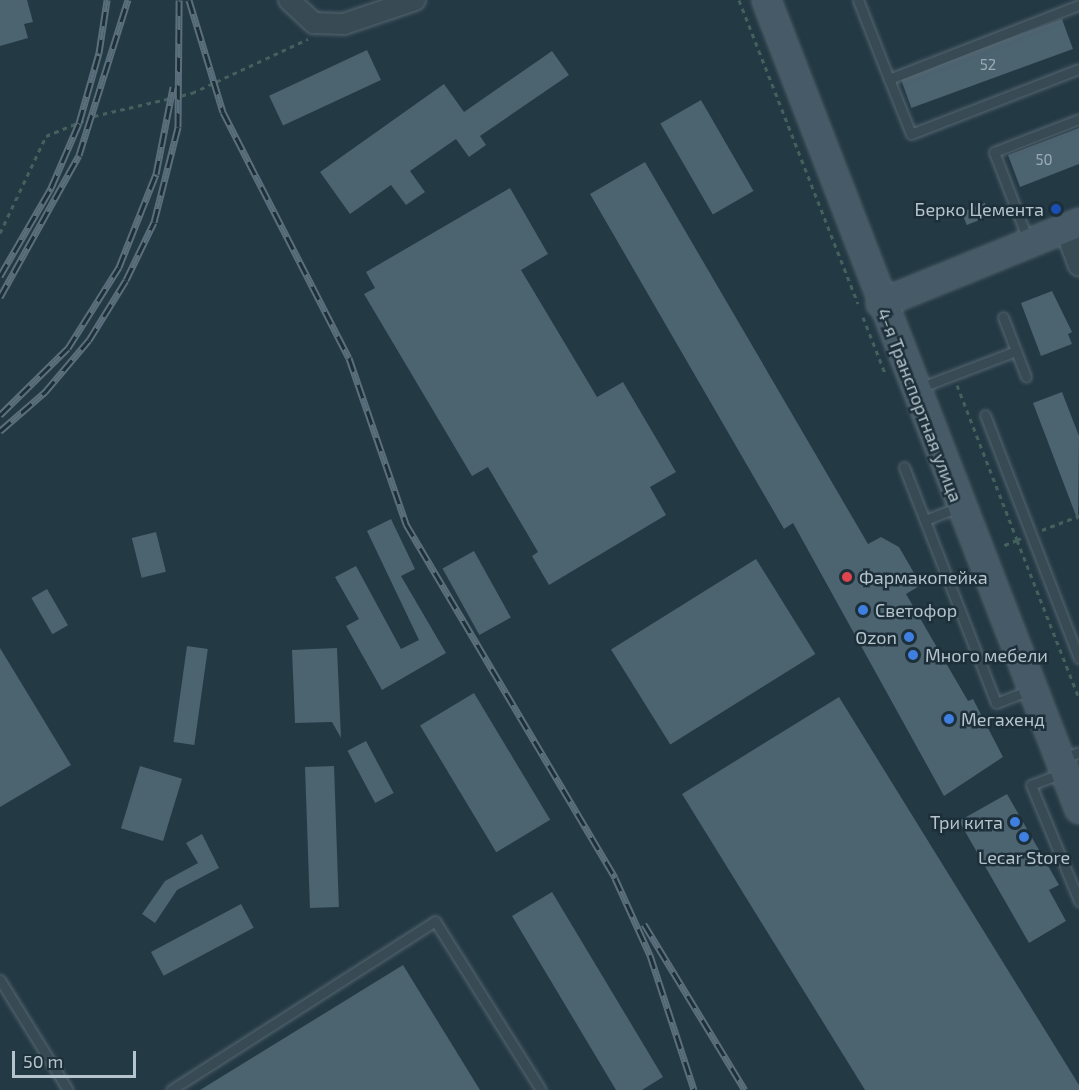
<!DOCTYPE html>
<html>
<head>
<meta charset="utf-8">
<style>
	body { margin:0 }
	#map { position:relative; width:1079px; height:1090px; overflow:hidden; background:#233944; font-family:"Exo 2",sans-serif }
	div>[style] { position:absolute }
	.building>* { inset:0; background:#4c6370; transform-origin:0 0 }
	.path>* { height:3px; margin-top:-1.5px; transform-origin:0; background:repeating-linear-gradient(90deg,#44615d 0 4.5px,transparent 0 9px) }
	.roads { filter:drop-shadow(0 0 2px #566771) drop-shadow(0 0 2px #566771) }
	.lane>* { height:9px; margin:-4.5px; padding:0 4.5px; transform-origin:4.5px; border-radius:4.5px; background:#384a54 }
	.street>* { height:20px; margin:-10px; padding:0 10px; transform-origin:10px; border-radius:10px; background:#384a54 }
	.secondary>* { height:27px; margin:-13.5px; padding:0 13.5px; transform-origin:13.5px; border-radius:13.5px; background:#465a67 }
	.rail>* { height:7px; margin-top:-3.5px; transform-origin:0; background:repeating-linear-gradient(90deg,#1d2f39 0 14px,#5a6f7b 0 28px); box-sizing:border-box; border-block:2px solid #5a6f7b }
	.dots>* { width:16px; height:16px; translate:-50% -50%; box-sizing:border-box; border:3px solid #1d2f39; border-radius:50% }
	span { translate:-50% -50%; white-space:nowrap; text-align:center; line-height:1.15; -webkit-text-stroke:5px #1d2f39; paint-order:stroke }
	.number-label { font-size:15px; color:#9bacb6 }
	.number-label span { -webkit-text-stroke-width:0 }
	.poi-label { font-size:18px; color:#b5c4cd }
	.right { translate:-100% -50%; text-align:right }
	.left { translate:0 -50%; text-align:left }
	.street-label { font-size:18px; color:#b5c4cd }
	.scale { position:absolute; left:12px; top:1051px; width:124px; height:27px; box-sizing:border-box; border:3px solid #b5c4cd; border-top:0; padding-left:8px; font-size:18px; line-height:21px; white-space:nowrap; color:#b5c4cd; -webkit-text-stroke:4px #1d2f39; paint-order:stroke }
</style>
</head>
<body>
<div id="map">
	<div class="building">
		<i style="clip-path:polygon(0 0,27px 0,33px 22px,24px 24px,28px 38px,0 46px)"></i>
		<i style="left:1062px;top:19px;width:32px;height:172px;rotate:70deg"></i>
		<i style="left:367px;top:50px;width:33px;height:108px;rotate:65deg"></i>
		<i style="clip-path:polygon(552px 51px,569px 75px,480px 136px,486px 145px,469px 157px,456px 139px,410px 171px,425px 192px,406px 205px,391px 185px,350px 214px,320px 172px,444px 84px,464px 112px)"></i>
		<i style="left:701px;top:100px;width:105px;height:47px;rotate:60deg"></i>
		<i style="clip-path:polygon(1079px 128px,1079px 164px,1020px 187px,1008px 155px)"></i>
		<i style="clip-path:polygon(645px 162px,868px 544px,881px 537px,899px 547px,921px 585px,906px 594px,968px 701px,973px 699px,1003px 757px,944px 796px,793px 523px,784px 529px,590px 194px)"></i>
		<i style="clip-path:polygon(510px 188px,548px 254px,521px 270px,597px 397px,623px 382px,676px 472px,650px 487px,666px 515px,549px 585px,532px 556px,538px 552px,488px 467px,472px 476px,364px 294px,375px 288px,366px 272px)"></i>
		<i style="left:985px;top:203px;width:14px;height:25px;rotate:69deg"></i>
		<i style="clip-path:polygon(1052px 291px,1072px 332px,1068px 334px,1072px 344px,1041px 356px,1021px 303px)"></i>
		<i style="clip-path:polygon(1062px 392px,1079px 436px,1078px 521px,1033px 403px)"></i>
		<i style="clip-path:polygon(391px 519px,415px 569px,401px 576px,446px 653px,382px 690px,346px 626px,359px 619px,335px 577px,356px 566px,401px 649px,419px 640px,367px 531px)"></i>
		<i style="left:156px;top:532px;width:41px;height:25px;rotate:76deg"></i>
		<i style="left:474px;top:551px;width:76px;height:36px;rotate:61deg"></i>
		<i style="left:756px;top:559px;width:112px;height:171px;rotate:58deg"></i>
		<i style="left:47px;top:589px;width:42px;height:18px;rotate:60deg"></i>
		<i style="left:187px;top:646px;width:21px;height:97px;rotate:8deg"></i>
		<i style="clip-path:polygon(0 648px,71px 765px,0 807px)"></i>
		<i style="clip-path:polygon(337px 648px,341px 738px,332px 722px,295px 723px,292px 650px)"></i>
		<i style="left:474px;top:693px;width:148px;height:63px;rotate:59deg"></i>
		<i style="clip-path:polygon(839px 697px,1079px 1085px,1079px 1090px,865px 1090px,682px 794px)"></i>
		<i style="left:366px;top:741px;width:59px;height:21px;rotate:62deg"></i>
		<i style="left:140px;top:766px;width:44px;height:65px;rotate:17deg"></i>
		<i style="left:334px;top:766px;width:141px;height:29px;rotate:88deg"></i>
		<i style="clip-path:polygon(1007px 794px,1059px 885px,1049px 890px,1066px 921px,1029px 943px,959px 821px)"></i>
		<i style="clip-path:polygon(202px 834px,219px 868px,177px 890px,155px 923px,142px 914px,165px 881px,198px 863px,186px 843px)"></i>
		<i style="clip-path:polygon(552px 892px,663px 1077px,642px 1090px,616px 1090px,512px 916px)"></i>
		<i style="left:241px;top:904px;width:27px;height:102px;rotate:62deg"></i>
		<i style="clip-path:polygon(403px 965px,480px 1090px,200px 1090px)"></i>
	</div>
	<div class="path">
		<i style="left:739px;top:0;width:326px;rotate:68.6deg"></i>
		<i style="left:0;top:233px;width:107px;rotate:-64.6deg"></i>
		<i style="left:46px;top:136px;width:52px;rotate:-22.6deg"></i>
		<i style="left:94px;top:116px;width:101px;rotate:-13.2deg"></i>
		<i style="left:192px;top:93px;width:128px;rotate:-25deg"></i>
		<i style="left:863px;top:317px;width:60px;rotate:68.6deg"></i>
		<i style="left:957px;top:385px;width:166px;rotate:68.8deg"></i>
		<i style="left:1017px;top:540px;width:18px;rotate:158deg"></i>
		<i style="left:1042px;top:530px;width:40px;rotate:-21deg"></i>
		<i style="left:1021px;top:538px;width:4px;rotate:153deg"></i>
		<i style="left:1017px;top:540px;width:170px;rotate:68.6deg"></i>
	</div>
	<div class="roads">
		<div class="lane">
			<i style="left:858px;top:0;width:85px;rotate:68.6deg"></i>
			<i style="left:889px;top:79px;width:204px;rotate:-21.3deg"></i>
			<i style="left:889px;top:79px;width:59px;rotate:68.2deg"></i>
			<i style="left:911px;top:134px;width:180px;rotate:-21.2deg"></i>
			<i style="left:1028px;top:240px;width:94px;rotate:-111.1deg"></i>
			<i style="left:994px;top:152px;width:91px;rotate:-21.2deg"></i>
			<i style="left:1003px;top:317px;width:64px;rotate:69deg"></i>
			<i style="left:919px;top:388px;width:104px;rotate:-20.9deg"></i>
			<i style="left:985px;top:415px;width:261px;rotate:68.9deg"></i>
			<i style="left:904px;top:467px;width:253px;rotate:68.7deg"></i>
			<i style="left:996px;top:703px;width:36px;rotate:-21deg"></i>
			<i style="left:925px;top:520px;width:36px;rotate:-21deg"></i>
			<i style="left:1062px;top:759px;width:18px;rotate:-22deg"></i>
			<i style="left:1062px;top:773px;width:33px;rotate:159deg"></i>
			<i style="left:1031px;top:785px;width:126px;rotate:67.5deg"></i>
			<i style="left:0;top:980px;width:129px;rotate:58.3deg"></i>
			<i style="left:171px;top:1090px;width:313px;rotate:-32.6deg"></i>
			<i style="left:435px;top:921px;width:199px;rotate:57.9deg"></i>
		</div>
		<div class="street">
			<i style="left:289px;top:0;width:34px;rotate:43deg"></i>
			<i style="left:314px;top:23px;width:30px;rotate:2deg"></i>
			<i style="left:344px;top:24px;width:75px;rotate:-18.7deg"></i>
			<i style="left:1065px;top:228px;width:40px;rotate:69.8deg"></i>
		</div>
		<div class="secondary">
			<i style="left:766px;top:0;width:867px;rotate:68.85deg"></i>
			<i style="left:880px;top:303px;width:215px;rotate:-22.1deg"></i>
		</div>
	</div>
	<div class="rail">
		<i style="left:189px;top:0;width:117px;rotate:73.1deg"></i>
		<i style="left:223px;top:112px;width:276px;rotate:62.9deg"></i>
		<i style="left:349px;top:358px;width:176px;rotate:71deg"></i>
		<i style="left:406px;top:524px;width:411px;rotate:59.4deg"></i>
		<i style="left:615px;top:878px;width:85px;rotate:65.6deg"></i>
		<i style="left:650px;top:955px;width:142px;rotate:71.9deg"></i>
		<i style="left:0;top:276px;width:102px;rotate:-59.9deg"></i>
		<i style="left:51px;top:188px;width:71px;rotate:-66.7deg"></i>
		<i style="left:79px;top:123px;width:73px;rotate:-74.1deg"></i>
		<i style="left:99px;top:53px;width:54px;rotate:-81.4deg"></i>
		<i style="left:0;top:297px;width:162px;rotate:-60.9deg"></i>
		<i style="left:79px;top:155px;width:163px;rotate:-72.5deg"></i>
		<i style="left:0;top:415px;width:95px;rotate:-44.6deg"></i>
		<i style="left:68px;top:348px;width:96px;rotate:-57.8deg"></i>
		<i style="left:119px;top:267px;width:100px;rotate:-68.3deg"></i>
		<i style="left:156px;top:174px;width:89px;rotate:-78.9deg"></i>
		<i style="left:0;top:431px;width:60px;rotate:-40.9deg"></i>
		<i style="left:45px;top:392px;width:68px;rotate:-49.8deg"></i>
		<i style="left:89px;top:340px;width:70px;rotate:-58.3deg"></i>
		<i style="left:126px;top:280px;width:64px;rotate:-64.2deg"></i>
		<i style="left:154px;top:222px;width:98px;rotate:-75.8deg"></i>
		<i style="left:178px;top:127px;width:127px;rotate:-89.5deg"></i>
		<i style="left:644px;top:924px;width:194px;rotate:58.7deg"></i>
	</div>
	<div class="dots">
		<i style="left:1056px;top:209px;background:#1a4fb4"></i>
		<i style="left:847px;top:577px;background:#e0444e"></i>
		<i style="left:863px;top:610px;background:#3f7fe0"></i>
		<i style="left:909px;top:637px;background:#3f7fe0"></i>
		<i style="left:913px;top:655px;background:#3f7fe0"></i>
		<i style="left:949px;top:719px;background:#3f7fe0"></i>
		<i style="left:1015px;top:822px;background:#3f7fe0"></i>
		<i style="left:1024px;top:837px;background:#3f7fe0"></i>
	</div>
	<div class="number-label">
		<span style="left:988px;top:65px">52</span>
		<span style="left:1044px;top:160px">50</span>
	</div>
	<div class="poi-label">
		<span class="right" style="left:1044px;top:209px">Берко Цемента</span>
		<span class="left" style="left:859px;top:577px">Фармакопейка</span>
		<span class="left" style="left:875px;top:610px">Светофор</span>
		<span class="right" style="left:897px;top:637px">Ozon</span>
		<span class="left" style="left:925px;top:655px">Много мебели</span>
		<span class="left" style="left:961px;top:719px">Мегахенд</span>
		<span class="right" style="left:1003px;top:822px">Три кита</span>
		<span style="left:1024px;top:857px">Lecar Store</span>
	</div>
	<div class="street-label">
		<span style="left:920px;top:405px;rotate:69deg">4-я Транспортная улица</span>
	</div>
	<div class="scale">50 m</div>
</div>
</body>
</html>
